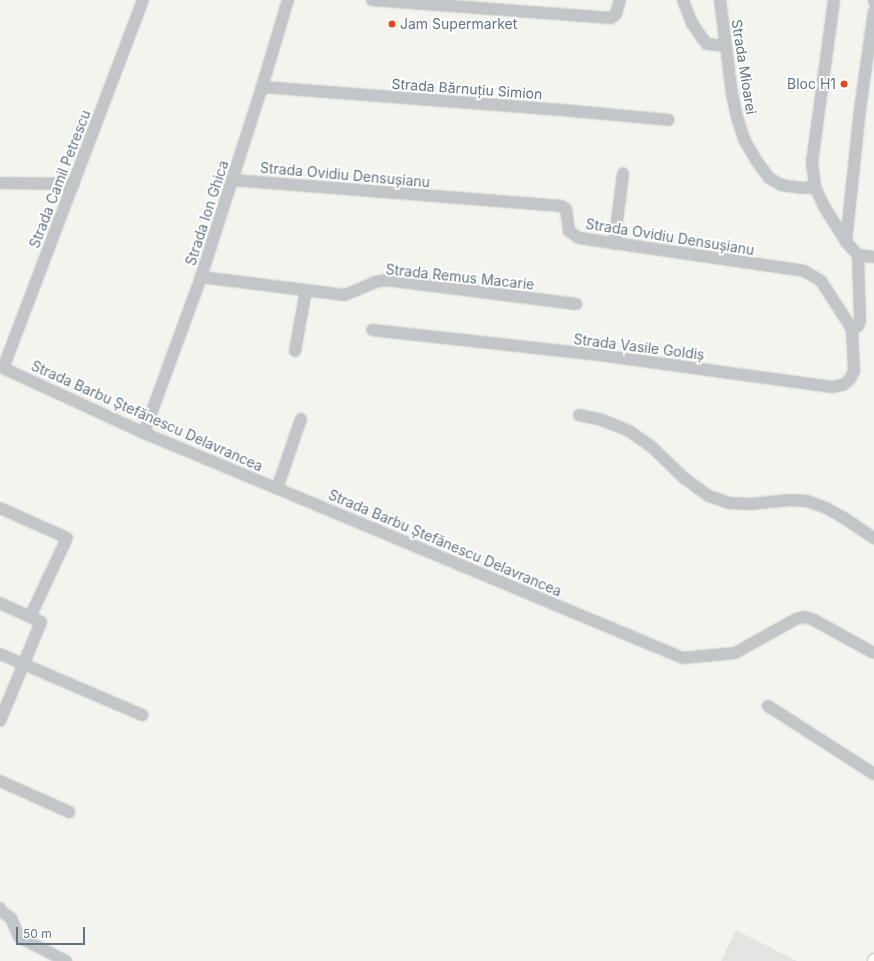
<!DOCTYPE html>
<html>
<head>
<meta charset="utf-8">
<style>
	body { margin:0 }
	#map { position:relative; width:874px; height:961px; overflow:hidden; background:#f4f4ef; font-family:Inter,sans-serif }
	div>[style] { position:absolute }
	.built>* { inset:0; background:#e4e5e3 }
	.roads { filter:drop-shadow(0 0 1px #b3b8bb) drop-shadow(0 0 1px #b3b8bb) }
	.minor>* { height:10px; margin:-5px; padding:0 5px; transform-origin:5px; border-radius:5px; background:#c3c6c9 }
	.major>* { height:13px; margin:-6.5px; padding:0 6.5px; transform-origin:6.5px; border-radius:6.5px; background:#fff }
	.dots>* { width:11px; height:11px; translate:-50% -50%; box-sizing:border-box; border:2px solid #fff; border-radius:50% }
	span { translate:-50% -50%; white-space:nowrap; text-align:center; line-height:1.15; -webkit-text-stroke:4px #fff; paint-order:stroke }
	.poi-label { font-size:14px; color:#617482 }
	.left { translate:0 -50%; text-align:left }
	.right { translate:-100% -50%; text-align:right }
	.street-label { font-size:14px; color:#617482 }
	.scale { position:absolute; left:16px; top:927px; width:69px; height:18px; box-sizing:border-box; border:2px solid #617482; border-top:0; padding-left:5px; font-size:12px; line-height:14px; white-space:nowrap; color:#617482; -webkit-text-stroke:3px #fff; paint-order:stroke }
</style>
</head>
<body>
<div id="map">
	<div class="built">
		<i style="clip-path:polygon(736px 930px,797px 961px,721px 961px)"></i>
	</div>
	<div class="roads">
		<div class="minor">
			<i style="left:143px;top:0;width:391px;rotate:110.8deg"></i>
			<i style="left:4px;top:365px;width:4px;rotate:76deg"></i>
			<i style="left:5px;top:369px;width:153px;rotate:24.7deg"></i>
			<i style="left:144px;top:433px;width:584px;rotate:22.66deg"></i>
			<i style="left:683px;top:658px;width:52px;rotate:-5.5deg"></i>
			<i style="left:735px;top:653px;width:70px;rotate:-29.1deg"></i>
			<i style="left:796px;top:619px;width:9px;rotate:-13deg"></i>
			<i style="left:805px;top:617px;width:9px;rotate:18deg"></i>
			<i style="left:814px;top:620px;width:68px;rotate:28.8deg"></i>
			<i style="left:372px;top:0;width:240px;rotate:4.3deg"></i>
			<i style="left:611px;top:18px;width:6px;rotate:-39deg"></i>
			<i style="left:616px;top:14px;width:15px;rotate:-74deg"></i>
			<i style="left:683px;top:0;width:25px;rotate:69deg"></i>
			<i style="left:692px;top:23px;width:18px;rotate:56deg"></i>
			<i style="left:702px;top:38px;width:8px;rotate:50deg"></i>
			<i style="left:707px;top:44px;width:18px;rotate:6deg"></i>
			<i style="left:720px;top:0;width:95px;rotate:82.7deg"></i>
			<i style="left:732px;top:94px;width:24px;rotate:78deg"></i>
			<i style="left:737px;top:117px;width:25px;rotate:72deg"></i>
			<i style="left:745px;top:141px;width:22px;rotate:60deg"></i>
			<i style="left:756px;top:160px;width:22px;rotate:54deg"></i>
			<i style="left:769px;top:178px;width:14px;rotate:30deg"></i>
			<i style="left:781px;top:185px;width:21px;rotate:8deg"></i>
			<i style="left:802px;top:188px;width:13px;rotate:-4deg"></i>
			<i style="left:834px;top:0;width:163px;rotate:97.7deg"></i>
			<i style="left:812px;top:162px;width:8px;rotate:83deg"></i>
			<i style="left:813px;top:170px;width:17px;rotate:83deg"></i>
			<i style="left:815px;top:187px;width:23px;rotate:65deg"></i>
			<i style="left:825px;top:208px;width:40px;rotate:58deg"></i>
			<i style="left:846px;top:242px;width:18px;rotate:47deg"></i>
			<i style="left:858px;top:255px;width:16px;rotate:7deg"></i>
			<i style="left:874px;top:0;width:1px;rotate:90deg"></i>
			<i style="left:262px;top:87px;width:301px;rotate:4.4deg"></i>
			<i style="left:562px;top:110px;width:107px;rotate:5.3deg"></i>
			<i style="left:232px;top:180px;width:330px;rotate:4.5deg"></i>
			<i style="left:561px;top:206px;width:6px;rotate:31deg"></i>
			<i style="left:566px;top:209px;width:22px;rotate:82deg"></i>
			<i style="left:569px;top:231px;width:12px;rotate:35deg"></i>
			<i style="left:579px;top:238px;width:227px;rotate:8.3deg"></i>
			<i style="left:804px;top:271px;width:20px;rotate:30deg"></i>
			<i style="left:821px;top:281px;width:57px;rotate:57.1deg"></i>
			<i style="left:852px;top:329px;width:42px;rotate:87.3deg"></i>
			<i style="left:854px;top:371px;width:9px;rotate:117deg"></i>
			<i style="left:850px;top:379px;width:9px;rotate:139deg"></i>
			<i style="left:843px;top:385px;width:11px;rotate:170deg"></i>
			<i style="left:832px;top:387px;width:235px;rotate:-172.2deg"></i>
			<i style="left:599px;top:355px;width:228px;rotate:-173.7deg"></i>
			<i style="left:0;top:183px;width:74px;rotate:0.8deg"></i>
			<i style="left:846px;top:242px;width:134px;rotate:-84deg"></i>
			<i style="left:860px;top:109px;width:99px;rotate:-81.9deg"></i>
			<i style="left:614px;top:244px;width:71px;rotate:-82.7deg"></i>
			<i style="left:201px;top:277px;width:145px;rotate:7.1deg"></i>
			<i style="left:345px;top:295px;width:33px;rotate:-23deg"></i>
			<i style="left:375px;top:282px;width:11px;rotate:-10deg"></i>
			<i style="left:386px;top:280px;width:192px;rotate:7.2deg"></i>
			<i style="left:852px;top:329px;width:7px;rotate:-27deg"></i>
			<i style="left:858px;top:326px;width:5px;rotate:-68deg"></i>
			<i style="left:860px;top:321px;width:66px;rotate:-91.7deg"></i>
			<i style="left:295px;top:351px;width:62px;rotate:-79.8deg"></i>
			<i style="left:579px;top:415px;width:24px;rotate:12deg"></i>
			<i style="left:602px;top:420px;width:29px;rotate:22deg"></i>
			<i style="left:629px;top:431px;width:29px;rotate:35deg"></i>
			<i style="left:653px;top:448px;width:43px;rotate:44.1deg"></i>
			<i style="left:684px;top:478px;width:31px;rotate:36deg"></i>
			<i style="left:709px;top:496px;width:21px;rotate:19deg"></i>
			<i style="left:729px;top:503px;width:21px;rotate:3deg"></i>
			<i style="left:750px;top:504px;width:40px;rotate:-5.7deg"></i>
			<i style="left:790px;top:500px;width:17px;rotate:3deg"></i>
			<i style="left:807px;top:501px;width:20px;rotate:20deg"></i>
			<i style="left:826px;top:508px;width:21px;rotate:29deg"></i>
			<i style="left:844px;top:518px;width:36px;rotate:34deg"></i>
			<i style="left:144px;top:433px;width:166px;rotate:-69.9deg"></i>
			<i style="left:201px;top:277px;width:200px;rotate:-72.2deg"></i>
			<i style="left:262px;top:87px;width:91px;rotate:-73.4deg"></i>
			<i style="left:277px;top:489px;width:74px;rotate:-71.1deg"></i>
			<i style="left:0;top:508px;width:73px;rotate:24.1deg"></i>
			<i style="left:67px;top:538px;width:87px;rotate:115.1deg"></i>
			<i style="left:0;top:603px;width:45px;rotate:24.9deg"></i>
			<i style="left:41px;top:622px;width:107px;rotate:112.5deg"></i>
			<i style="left:0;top:654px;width:155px;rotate:23.2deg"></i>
			<i style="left:768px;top:706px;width:126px;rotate:32.7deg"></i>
			<i style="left:0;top:781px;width:76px;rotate:24.2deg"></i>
			<i style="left:0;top:908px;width:4px;rotate:63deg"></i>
			<i style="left:2px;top:912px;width:11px;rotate:34deg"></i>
			<i style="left:11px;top:918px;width:21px;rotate:67deg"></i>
			<i style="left:19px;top:937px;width:53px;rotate:27.1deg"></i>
		</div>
		<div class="major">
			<i style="left:874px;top:961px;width:1px;rotate:-90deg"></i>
		</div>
	</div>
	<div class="dots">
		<i style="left:392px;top:24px;background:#eb4718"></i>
		<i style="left:844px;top:84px;background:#eb4718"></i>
	</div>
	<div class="poi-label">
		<span class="left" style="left:400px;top:24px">Jam Supermarket</span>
		<span class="right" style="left:836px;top:84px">Bloc H1</span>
	</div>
	<div class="street-label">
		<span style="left:744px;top:67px;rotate:81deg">Strada Mioarei</span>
		<span style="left:467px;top:89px;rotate:4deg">Strada Bărnuțiu Simion</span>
		<span style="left:345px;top:175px;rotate:5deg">Strada Ovidiu Densușianu</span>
		<span style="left:60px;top:179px;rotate:-69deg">Strada Camil Petrescu</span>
		<span style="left:207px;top:213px;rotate:-72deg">Strada Ion Ghica</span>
		<span style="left:670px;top:237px;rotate:9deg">Strada Ovidiu Densușianu</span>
		<span style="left:460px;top:277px;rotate:6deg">Strada Remus Macarie</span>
		<span style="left:639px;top:347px;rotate:7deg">Strada Vasile Goldiș</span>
		<span style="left:147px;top:416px;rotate:24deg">Strada Barbu Ștefănescu Delavrancea</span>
		<span style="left:445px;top:543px;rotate:23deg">Strada Barbu Ștefănescu Delavrancea</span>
	</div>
	<div class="scale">50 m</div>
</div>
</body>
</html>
